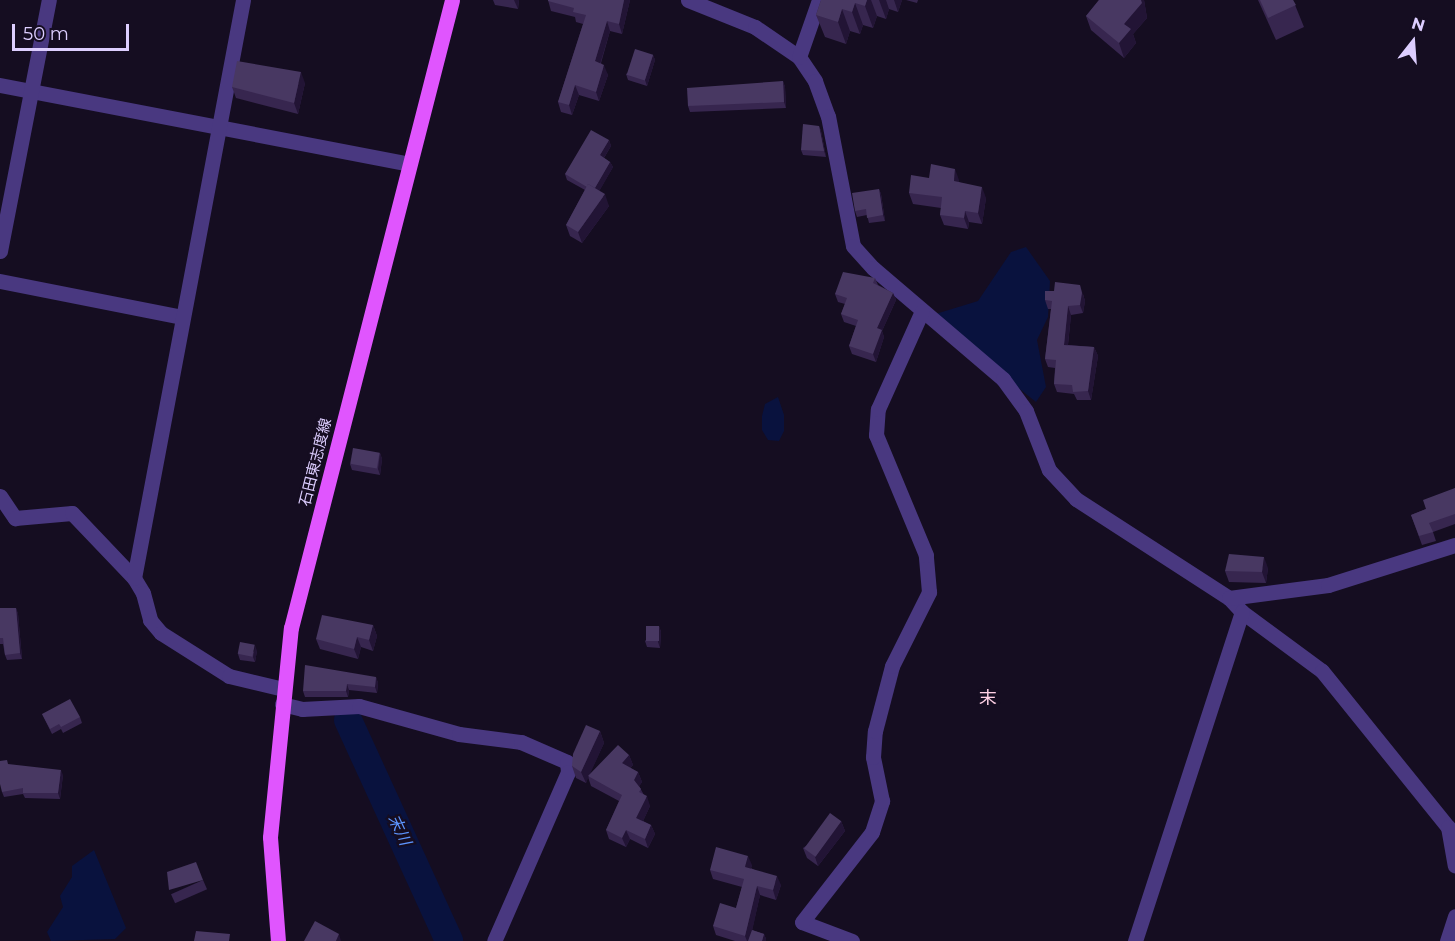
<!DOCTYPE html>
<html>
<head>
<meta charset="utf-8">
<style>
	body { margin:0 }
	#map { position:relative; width:1455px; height:941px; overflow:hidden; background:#150d21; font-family:Montserrat,"Noto Sans JP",sans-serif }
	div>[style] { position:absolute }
	.water>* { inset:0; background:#09123e }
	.river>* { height:28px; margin:-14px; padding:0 14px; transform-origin:14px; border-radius:14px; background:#09123e }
	.minor>* { height:15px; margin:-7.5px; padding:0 7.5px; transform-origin:7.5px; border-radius:7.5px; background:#493880 }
	.major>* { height:15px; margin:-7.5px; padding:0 7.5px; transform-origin:7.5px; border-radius:7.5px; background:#e055fe }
	.wall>* { inset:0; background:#37264f; transform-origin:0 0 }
	.shaded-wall>* { inset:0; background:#221435 }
	.building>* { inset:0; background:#483862; transform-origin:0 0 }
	span { translate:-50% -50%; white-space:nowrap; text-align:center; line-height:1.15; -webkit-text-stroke:4.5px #150d21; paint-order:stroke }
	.street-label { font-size:15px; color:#ddceff }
	.water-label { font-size:16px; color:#5c94fe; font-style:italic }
	.quarter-label { font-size:18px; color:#ffd0e5 }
	.north { position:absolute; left:1383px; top:12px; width:60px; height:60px; -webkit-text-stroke:4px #150d21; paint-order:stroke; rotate:17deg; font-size:16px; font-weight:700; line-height:24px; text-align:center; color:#ddceff }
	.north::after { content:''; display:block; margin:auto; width:21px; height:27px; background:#ddceff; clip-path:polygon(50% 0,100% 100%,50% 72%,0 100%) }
	.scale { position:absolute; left:12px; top:24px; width:117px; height:27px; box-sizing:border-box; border:3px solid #ddceff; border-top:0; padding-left:8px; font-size:18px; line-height:21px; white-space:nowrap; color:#ddceff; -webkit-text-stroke:4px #150d21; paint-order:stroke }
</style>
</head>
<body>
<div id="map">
	<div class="water">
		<i style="clip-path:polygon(1026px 247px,1050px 281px,1048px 317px,1037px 340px,1046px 387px,1036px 402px,929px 316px,978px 301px,1011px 252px)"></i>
		<i style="clip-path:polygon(778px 397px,784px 415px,784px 431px,779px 441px,768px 440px,762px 430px,762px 416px,765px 404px)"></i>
		<i style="clip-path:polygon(94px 850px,126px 928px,115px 939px,51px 941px,47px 932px,63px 907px,60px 896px,72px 877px,72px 866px)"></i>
	</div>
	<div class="river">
		<i style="left:348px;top:720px;width:243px;rotate:65.4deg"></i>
	</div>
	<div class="minor">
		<i style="left:688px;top:0;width:72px;rotate:21.9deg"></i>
		<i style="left:755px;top:27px;width:53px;rotate:34.3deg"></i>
		<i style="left:799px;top:57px;width:29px;rotate:56deg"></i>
		<i style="left:815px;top:81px;width:37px;rotate:70deg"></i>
		<i style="left:828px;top:116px;width:132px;rotate:79.1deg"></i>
		<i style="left:853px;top:246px;width:30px;rotate:48deg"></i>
		<i style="left:873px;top:268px;width:171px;rotate:40.5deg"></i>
		<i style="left:1003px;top:379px;width:39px;rotate:54deg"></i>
		<i style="left:1026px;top:411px;width:63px;rotate:68.7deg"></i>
		<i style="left:1049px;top:470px;width:40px;rotate:47deg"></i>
		<i style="left:1076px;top:499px;width:182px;rotate:32.9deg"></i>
		<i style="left:1229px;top:598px;width:19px;rotate:47deg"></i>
		<i style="left:1242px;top:612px;width:99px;rotate:36.4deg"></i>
		<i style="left:1322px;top:671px;width:212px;rotate:51.1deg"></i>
		<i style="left:799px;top:57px;width:60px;rotate:-70.7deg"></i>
		<i style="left:0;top:85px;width:417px;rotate:10.9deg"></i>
		<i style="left:0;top:251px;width:256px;rotate:-79deg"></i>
		<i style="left:0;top:281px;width:185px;rotate:11.2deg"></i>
		<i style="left:0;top:496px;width:27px;rotate:56deg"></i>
		<i style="left:15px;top:518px;width:57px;rotate:-5deg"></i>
		<i style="left:72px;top:513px;width:90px;rotate:46.4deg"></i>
		<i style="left:134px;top:578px;width:17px;rotate:59deg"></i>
		<i style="left:143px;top:593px;width:28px;rotate:75deg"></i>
		<i style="left:150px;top:620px;width:17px;rotate:50deg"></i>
		<i style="left:161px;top:633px;width:80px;rotate:32.3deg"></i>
		<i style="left:229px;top:676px;width:56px;rotate:13.5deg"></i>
		<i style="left:134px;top:578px;width:588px;rotate:-79.32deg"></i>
		<i style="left:1229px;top:598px;width:100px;rotate:-7.5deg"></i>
		<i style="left:1328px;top:585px;width:133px;rotate:-17.5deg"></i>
		<i style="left:282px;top:704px;width:21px;rotate:14deg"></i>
		<i style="left:302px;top:709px;width:57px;rotate:-3deg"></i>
		<i style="left:359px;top:706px;width:104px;rotate:15.6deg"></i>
		<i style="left:459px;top:734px;width:63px;rotate:7.4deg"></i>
		<i style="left:521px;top:742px;width:50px;rotate:23.5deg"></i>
		<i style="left:567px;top:762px;width:10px;rotate:84deg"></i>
		<i style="left:568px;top:772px;width:184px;rotate:113.6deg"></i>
		<i style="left:1448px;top:827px;width:39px;rotate:80deg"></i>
		<i style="left:852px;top:941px;width:53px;rotate:-159.2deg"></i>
		<i style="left:802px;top:922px;width:114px;rotate:-52.1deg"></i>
		<i style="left:872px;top:832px;width:33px;rotate:-72deg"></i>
		<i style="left:882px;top:801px;width:45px;rotate:-101.6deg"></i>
		<i style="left:873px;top:757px;width:26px;rotate:-86deg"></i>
		<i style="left:875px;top:731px;width:67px;rotate:-75.3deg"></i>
		<i style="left:892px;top:666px;width:83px;rotate:-63.4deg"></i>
		<i style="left:929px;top:592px;width:37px;rotate:-95deg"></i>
		<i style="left:926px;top:555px;width:130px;rotate:-112.6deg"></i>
		<i style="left:876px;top:435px;width:26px;rotate:-86deg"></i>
		<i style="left:878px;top:409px;width:107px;rotate:-65.8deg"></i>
		<i style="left:1135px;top:941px;width:346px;rotate:-72deg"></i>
		<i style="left:1447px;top:941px;width:26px;rotate:-72deg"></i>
	</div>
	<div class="major">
		<i style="left:278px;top:941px;width:104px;rotate:-94.4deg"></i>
		<i style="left:270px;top:837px;width:210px;rotate:-84.3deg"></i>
		<i style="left:291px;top:628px;width:648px;rotate:-75.62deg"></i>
	</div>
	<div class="wall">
		<i style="clip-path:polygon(493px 0,519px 0,518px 9px,495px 5px)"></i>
		<i style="clip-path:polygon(548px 0,630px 0,622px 34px,610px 31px,601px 63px,608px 75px,599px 101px,579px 95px,572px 115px,561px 112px,558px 102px,583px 24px,576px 22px,575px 17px,551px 11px)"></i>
		<i style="clip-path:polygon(821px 0,902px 0,898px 12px,889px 9px,886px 19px,877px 16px,873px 28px,863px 25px,860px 34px,850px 31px,846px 44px,825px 37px,816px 15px)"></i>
		<i style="clip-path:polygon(906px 0,918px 0,917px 3px)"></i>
		<i style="clip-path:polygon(1099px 0,1144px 0,1147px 18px,1133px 34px,1136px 43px,1124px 58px,1091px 30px,1086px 16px)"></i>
		<i style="clip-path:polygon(1258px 0,1293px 0,1304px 27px,1276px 40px)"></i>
		<i style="clip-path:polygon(653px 55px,655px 60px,647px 86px,628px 80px,626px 74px)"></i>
		<i style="clip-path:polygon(783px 81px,785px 87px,786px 108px,690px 112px,688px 106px)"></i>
		<i style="clip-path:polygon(305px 83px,298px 114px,236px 98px,232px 87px)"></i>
		<i style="clip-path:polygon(819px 126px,821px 131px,826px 157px,803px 155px,801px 150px)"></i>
		<i style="clip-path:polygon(609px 140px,611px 146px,604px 158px,610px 162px,613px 167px,599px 191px,609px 206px,582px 243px,570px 236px,566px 225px,585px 190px,567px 180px,565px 174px)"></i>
		<i style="clip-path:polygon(929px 178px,959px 180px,959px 182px,986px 198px,982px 224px,969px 222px,968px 229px,944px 225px,940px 215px,941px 208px,913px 204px,909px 193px)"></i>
		<i style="clip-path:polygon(879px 189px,881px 194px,885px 221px,869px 223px,867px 215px,857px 217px,855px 211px)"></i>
		<i style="clip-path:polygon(875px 278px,878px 285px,893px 293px,896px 300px,882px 331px,884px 337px,876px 362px,852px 354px,849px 346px,856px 326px,844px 322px,841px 314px,845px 304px,838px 302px,835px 294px)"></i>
		<i style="clip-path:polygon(1054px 291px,1083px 294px,1085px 301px,1083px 313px,1071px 315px,1068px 345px,1094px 347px,1098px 356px,1091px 400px,1077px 400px,1074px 394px,1057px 392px,1054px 384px,1055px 368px,1048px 367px,1045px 359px,1051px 309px,1048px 309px,1045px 300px)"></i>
		<i style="clip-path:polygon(380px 453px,382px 459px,380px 475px,352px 470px,350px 464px)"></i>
		<i style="clip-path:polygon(1455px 488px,1455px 524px,1433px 532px,1436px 541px,1422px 545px,1411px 515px,1426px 509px)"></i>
		<i style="clip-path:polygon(1268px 568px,1266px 583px,1229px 582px,1225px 571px)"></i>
		<i style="clip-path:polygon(0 608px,16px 608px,18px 614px,22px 659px,7px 660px,5px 655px,3px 644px,0 644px)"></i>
		<i style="clip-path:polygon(373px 625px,377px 636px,373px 651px,361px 647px,358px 659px,320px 649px,316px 639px)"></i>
		<i style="clip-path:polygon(659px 626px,661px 632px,660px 648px,647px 647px,645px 641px)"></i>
		<i style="clip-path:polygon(257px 651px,255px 662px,240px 660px,238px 654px)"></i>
		<i style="clip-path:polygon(376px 677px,378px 683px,377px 693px,349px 690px,348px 697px,305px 697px,303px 691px)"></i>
		<i style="clip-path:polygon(42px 714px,80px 717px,82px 723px,63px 733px,61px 729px,52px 734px)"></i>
		<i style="clip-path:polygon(600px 731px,604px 743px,589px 775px,629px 755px,633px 765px,630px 768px,638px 772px,642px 782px,639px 786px,650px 806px,643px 821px,651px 825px,655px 834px,648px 848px,630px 839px,626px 847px,609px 839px,606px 830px,619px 801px,591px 786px,588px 777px,586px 783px,576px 778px,572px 766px)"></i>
		<i style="clip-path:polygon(8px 765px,63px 775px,60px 799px,25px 798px,23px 794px,4px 797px,2px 792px)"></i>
		<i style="clip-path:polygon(841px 821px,845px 831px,818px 866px,807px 858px,803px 848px)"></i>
		<i style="clip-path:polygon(752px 865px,751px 868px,781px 885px,776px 900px,760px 895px,752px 930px,764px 934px,766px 939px,766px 941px,735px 941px,716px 935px,713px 926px,736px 908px,742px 887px,713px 879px,710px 870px)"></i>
		<i style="left:203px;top:880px;width:10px;height:35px;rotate:66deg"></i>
	</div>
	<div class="shaded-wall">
		<i style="clip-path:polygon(514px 0,519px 0,518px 9px)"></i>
		<i style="clip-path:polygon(624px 0,630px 0,622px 34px,619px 24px)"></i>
		<i style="clip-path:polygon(867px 0,871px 0,877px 16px,873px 28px,865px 6px)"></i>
		<i style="clip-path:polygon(879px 0,886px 0,889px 9px,886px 19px)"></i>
		<i style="clip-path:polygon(894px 0,902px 0,898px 12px)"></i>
		<i style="clip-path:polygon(1141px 0,1144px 0,1147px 18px,1133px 34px,1136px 43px,1124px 58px,1119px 43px,1124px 24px)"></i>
		<i style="clip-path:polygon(855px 3px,863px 25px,860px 34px,852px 12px)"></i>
		<i style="clip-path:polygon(842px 9px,850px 31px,846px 44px,838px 22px)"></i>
		<i style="clip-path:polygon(607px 21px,610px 31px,598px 71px,595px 61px)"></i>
		<i style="clip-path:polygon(653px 55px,655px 60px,647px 86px,645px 80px)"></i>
		<i style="clip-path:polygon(604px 65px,608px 75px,599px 101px,596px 92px)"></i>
		<i style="clip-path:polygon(301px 72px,305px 83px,298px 114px,294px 103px)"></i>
		<i style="clip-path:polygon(783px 81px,785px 87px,786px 108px,784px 102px)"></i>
		<i style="clip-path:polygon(575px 85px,579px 95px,572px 115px,569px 105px)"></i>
		<i style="clip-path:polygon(819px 126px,821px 131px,826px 157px,824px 151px)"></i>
		<i style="clip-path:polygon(609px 140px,611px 146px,602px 161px,600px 155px)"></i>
		<i style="clip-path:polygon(610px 162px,613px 167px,596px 197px,593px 191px)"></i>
		<i style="clip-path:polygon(955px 169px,959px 180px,958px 192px,954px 181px)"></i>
		<i style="clip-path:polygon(982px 187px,986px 198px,982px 224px,978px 213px)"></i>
		<i style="clip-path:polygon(879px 189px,881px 194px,885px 221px,883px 215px)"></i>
		<i style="clip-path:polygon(605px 194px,609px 206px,582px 243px,578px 232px)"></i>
		<i style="clip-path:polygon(965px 211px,969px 222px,968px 229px,964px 218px)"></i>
		<i style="clip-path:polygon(1080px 285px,1085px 301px,1083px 313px,1080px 305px)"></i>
		<i style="clip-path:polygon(893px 293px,896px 300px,882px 331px,884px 337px,876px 362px,873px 354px,877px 328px)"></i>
		<i style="clip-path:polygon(1068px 306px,1071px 315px,1067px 353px,1064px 345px)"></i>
		<i style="clip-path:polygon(1094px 347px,1098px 356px,1091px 400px,1088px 391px)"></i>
		<i style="clip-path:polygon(380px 453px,382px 459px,380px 475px,378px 469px)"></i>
		<i style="clip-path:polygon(1264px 557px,1268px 568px,1266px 583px,1262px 572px)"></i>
		<i style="clip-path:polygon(16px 608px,18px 614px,22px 659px,20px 653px)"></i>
		<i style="clip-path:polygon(373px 625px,377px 636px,373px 651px,369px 640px)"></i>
		<i style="clip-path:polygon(659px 626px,661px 632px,660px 648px,658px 642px)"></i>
		<i style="clip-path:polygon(357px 637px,361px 647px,358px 659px,354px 649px)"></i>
		<i style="clip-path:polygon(255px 645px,257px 651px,255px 662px,253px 657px)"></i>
		<i style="clip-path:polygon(376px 677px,378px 683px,377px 693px,375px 687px)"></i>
		<i style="clip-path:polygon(347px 684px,349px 690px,348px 697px,346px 691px)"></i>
		<i style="clip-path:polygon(600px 731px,604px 743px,586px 783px,581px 772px)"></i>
		<i style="clip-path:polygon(629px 755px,633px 765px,625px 772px,622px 763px)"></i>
		<i style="clip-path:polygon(61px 770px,63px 775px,60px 799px,58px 793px)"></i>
		<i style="clip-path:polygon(638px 772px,642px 782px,637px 790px,634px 780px)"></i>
		<i style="clip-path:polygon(647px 796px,650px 806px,640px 828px,636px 818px)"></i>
		<i style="clip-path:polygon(841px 821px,845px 831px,818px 866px,815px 857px)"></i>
		<i style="clip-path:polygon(651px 825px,655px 834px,648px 848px,645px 839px)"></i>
		<i style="clip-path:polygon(626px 830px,630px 839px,626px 847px,622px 838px)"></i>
		<i style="clip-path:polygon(748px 856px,752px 865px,749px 876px,745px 867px)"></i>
		<i style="clip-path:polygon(777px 876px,781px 885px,776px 900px,773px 890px)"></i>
		<i style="clip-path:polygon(757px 886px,760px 895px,750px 941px,747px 941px,745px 936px)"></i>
		<i style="clip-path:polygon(339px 934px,341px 941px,336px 941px)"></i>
		<i style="clip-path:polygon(764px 934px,766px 939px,766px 941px,762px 941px)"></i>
	</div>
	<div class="building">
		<i style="clip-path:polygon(548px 0,624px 0,619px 24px,607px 21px,595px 61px,604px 65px,596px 92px,575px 85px,569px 105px,558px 102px,586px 15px,573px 12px,574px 8px,548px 1px)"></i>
		<i style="clip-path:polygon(821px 0,867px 0,865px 6px,855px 3px,852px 12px,842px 9px,838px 22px,816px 15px)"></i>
		<i style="clip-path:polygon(1099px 0,1141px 0,1142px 3px,1124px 24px,1131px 29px,1119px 43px,1086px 16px)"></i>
		<i style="clip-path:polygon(1260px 0,1293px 0,1296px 5px,1268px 18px)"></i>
		<i style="left:635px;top:49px;width:19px;height:27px;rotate:18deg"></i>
		<i style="clip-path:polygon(237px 61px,301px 72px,294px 103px,232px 87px)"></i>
		<i style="clip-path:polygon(783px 81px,784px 102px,688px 106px,687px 88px)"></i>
		<i style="clip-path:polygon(803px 124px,819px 126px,824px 151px,801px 150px)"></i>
		<i style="clip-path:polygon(591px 130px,609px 140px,600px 155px,610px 162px,595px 188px,588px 184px,587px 187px,565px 174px)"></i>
		<i style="clip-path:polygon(931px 164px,955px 169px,954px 181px,982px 187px,978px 213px,965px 211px,964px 218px,940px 215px,942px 197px,909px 193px,911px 175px,929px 178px)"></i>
		<i style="clip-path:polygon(588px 184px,605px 194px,578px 232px,566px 225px)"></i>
		<i style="clip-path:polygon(879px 189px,883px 215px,867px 218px,866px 209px,855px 211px,852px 193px)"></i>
		<i style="clip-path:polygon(843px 272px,875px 278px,873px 283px,893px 293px,877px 328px,882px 330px,873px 354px,849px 346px,858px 320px,841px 314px,847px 298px,835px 294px)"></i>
		<i style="clip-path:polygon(1055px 282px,1080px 285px,1082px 293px,1080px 305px,1068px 306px,1064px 345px,1094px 347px,1088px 391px,1073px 392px,1072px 385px,1054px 384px,1056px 360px,1045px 359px,1052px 301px,1045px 300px,1045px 291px,1054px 291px)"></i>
		<i style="left:353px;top:448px;width:27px;height:16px;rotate:10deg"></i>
		<i style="clip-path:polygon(1455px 488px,1455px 514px,1429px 523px,1433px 532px,1419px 536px,1411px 515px,1426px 509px,1423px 500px)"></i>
		<i style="clip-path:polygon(1229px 554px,1264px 557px,1262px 572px,1225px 571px)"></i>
		<i style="clip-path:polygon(0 608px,16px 608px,20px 653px,5px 655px,3px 638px,0 638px)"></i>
		<i style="clip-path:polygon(322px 615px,373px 625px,369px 640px,357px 637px,354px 649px,316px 639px)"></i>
		<i style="left:646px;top:626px;width:13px;height:15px"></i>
		<i style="left:240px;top:642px;width:15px;height:12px;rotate:11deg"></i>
		<i style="clip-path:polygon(305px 665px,376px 677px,375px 687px,347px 684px,346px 691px,303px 691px)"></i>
		<i style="clip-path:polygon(70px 699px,80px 717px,61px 727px,59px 724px,50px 729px,42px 714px)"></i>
		<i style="clip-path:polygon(586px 725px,600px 731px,581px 772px,572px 766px,573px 754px)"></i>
		<i style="clip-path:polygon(618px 745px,629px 755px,622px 763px,638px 772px,634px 780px,641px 789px,639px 792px,647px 796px,636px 818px,651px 825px,645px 839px,626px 830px,622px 838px,606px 830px,622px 795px,588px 776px)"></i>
		<i style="clip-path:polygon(7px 760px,8px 764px,61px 770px,58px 793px,23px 793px,23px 788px,2px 792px,0 784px,0 761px)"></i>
		<i style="left:830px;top:813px;width:14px;height:44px;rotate:36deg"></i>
		<i style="clip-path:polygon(716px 847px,748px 856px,745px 867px,777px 876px,773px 890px,757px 886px,745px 936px,713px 926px,720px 903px,736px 908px,744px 879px,710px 870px)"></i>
		<i style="clip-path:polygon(196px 862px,203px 880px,169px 890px,167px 872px)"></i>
		<i style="clip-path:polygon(315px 921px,339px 934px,336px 941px,304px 941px)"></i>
		<i style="clip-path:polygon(752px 930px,764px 934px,762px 941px,748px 941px)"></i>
		<i style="clip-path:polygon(196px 931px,230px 934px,229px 941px,194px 941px)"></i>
	</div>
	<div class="street-label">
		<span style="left:315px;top:462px;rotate:-76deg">石田東志度線</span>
	</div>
	<div class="water-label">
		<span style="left:399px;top:830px;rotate:65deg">末川</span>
	</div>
	<div class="quarter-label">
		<span style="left:988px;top:698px">末</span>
	</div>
	<div class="north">N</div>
	<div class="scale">50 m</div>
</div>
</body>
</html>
